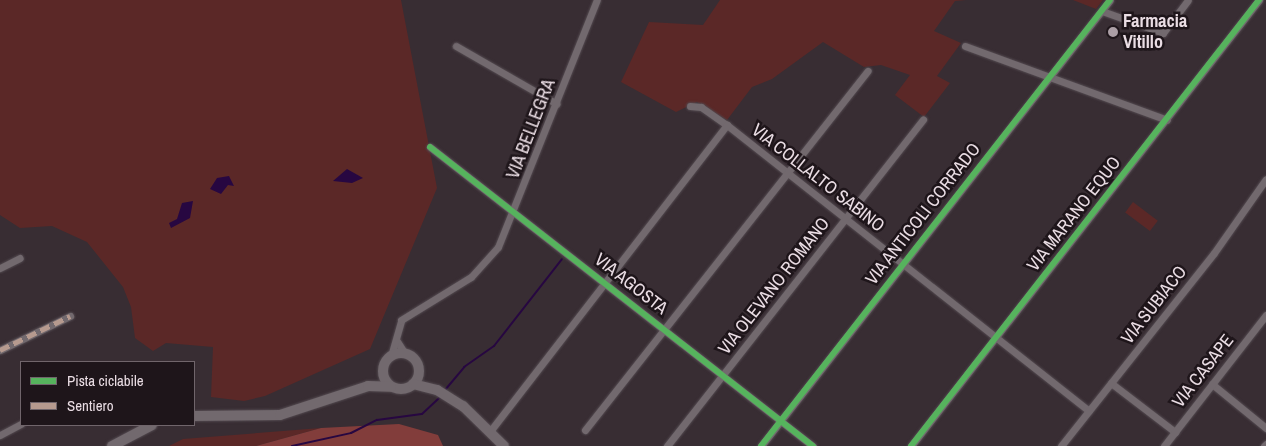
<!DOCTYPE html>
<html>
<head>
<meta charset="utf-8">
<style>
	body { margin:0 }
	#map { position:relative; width:1266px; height:446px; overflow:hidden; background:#382d33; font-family:"Archivo Narrow",sans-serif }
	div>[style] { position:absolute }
	.green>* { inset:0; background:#5b2827; transform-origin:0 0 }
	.forest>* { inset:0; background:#823d3b }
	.water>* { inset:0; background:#270741 }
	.stream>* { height:2px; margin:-1px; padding:0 1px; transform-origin:1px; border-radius:1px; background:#270741 }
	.roads { filter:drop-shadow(0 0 1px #534a50) drop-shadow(0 0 1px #534a50) }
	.street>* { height:7px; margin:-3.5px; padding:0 3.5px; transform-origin:3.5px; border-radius:3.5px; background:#72696e }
	.secondary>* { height:10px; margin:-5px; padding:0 5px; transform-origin:5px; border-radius:5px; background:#72696e }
	.secondary>.ring { margin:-5px; padding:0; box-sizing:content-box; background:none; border:10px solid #72696e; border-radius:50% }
	.quiet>* { height:5px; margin-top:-2.5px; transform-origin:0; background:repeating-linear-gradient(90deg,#b69a8f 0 10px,transparent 0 15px) }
	.cycleway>* { height:6px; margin:-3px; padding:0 3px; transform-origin:3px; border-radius:3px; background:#56b35d }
	.dots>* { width:14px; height:14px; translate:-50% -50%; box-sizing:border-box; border:2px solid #1e151a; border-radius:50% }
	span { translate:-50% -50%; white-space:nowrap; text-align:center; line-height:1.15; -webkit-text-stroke:5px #1e151a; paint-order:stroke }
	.poi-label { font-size:18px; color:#eadde4; font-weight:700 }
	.left { translate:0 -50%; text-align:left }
	.street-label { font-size:18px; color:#eadde4 }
	.legend { position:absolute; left:20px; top:361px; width:175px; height:65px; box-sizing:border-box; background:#1e151a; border:1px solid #70656b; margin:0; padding:6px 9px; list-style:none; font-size:15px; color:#eadde4 }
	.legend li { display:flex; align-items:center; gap:10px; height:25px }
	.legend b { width:25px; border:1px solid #70656b }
</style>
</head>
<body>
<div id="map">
	<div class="green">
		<i style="clip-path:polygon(0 0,401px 0,437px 188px,370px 349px,265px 396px,244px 401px,211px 397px,213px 347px,166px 343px,153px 351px,135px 338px,131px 307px,123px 287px,87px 242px,52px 226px,20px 228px,0 215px)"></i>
		<i style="clip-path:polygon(720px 0,966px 0,955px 1px,934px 31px,961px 43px,937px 76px,950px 83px,924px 117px,895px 95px,910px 75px,881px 65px,864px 67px,823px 42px,772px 79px,752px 87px,727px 120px,697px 102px,676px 112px,621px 82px,649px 22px,703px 25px)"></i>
		<i style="clip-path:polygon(1073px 0,1103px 0,1096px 9px)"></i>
		<i style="left:1133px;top:202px;width:31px;height:13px;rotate:37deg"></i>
		<i style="clip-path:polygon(321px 428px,256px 446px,169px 446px,183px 439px)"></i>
	</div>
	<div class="forest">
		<i style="clip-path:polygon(399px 424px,438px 435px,443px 446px,256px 446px,321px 428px)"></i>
	</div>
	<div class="water">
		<i style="clip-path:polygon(347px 169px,363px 178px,352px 183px,333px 181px)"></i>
		<i style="clip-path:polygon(229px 176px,234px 186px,228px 185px,221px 194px,210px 189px,217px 178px)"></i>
		<i style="clip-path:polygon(193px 201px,190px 218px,171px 228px,169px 223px,177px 219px,182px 203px)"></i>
	</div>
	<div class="stream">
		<i style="left:445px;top:390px;width:30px;rotate:-50deg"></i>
		<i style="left:464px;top:367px;width:37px;rotate:-35deg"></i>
		<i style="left:494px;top:346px;width:110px;rotate:-52deg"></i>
		<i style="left:292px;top:446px;width:60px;rotate:-12.4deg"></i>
		<i style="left:351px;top:433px;width:29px;rotate:-27deg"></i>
		<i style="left:377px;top:420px;width:45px;rotate:-7.6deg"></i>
		<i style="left:422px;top:414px;width:26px;rotate:-43deg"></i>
	</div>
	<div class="roads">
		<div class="street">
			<i style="left:1102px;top:11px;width:65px;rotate:19.8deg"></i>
			<i style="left:1163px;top:33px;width:41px;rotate:-52.9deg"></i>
			<i style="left:456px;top:46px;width:116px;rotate:29.9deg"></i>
			<i style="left:965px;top:46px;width:215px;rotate:20.1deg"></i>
			<i style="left:690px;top:106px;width:11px;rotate:5deg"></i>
			<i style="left:701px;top:107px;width:32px;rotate:35deg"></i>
			<i style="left:727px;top:125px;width:461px;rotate:38.3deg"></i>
			<i style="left:430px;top:147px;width:486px;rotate:38deg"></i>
			<i style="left:0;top:268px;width:22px;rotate:-27deg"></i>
			<i style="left:397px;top:341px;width:15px;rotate:58deg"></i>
			<i style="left:0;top:350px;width:78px;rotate:-25.9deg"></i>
			<i style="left:391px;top:356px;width:37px;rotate:-74deg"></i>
			<i style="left:401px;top:320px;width:82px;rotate:-31.6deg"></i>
			<i style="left:471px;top:277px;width:40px;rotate:-48deg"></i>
			<i style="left:498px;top:247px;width:266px;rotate:-68.2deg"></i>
			<i style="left:1111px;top:383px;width:81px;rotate:37.4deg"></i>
			<i style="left:1212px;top:384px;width:70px;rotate:39.2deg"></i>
			<i style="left:491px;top:430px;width:386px;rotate:-52.3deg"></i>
			<i style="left:585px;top:430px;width:457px;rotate:-51.8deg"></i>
			<i style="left:0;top:435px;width:24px;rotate:-28deg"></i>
			<i style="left:667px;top:446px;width:415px;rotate:-51.9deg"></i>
			<i style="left:761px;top:446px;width:566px;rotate:-51.96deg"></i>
			<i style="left:911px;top:446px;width:566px;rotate:-52.04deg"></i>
			<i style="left:1061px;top:446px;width:246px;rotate:-51.6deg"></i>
			<i style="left:1214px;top:253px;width:90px;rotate:-54.9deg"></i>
			<i style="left:1164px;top:446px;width:166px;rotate:-52.1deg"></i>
			<i style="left:1264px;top:446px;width:3px;rotate:-45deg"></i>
		</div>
		<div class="secondary">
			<i class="ring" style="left:383px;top:353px;width:26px;height:26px"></i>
			<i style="left:413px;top:384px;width:25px;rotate:14deg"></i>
			<i style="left:437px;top:390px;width:31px;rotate:32deg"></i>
			<i style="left:463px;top:406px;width:57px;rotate:44.3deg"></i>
			<i style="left:194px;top:416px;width:86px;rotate:-0.7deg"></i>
			<i style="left:280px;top:415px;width:93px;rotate:-18.2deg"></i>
			<i style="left:368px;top:386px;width:23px;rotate:2deg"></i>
			<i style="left:112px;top:446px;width:45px;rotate:-27.7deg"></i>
		</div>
	</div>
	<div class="quiet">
		<i style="left:0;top:350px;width:78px;rotate:-25.9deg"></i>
	</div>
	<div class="cycleway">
		<i style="left:430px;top:147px;width:486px;rotate:38deg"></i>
		<i style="left:761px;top:446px;width:566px;rotate:-51.96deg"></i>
		<i style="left:911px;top:446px;width:566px;rotate:-52.04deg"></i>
	</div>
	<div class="dots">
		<i style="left:1113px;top:32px;background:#ac9fa6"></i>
	</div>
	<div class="poi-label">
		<span class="left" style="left:1123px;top:32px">Farmacia<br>Vitillo</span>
	</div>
	<div class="street-label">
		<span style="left:531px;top:129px;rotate:-69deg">VIA BELLEGRA</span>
		<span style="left:818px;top:178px;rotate:38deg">VIA COLLALTO SABINO</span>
		<span style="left:923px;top:214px;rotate:-52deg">VIA ANTICOLI CORRADO</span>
		<span style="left:1074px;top:214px;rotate:-52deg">VIA MARANO EQUO</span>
		<span style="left:631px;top:284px;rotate:38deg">VIA AGOSTA</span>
		<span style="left:774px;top:286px;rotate:-52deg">VIA OLEVANO ROMANO</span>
		<span style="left:1154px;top:305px;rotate:-52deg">VIA SUBIACO</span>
		<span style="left:1203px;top:371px;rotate:-52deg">VIA CASAPE</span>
	</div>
	<ul class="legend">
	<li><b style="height:6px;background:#56b35d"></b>Pista ciclabile</li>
	<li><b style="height:6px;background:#b69a8f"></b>Sentiero</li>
	</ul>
</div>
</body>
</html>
